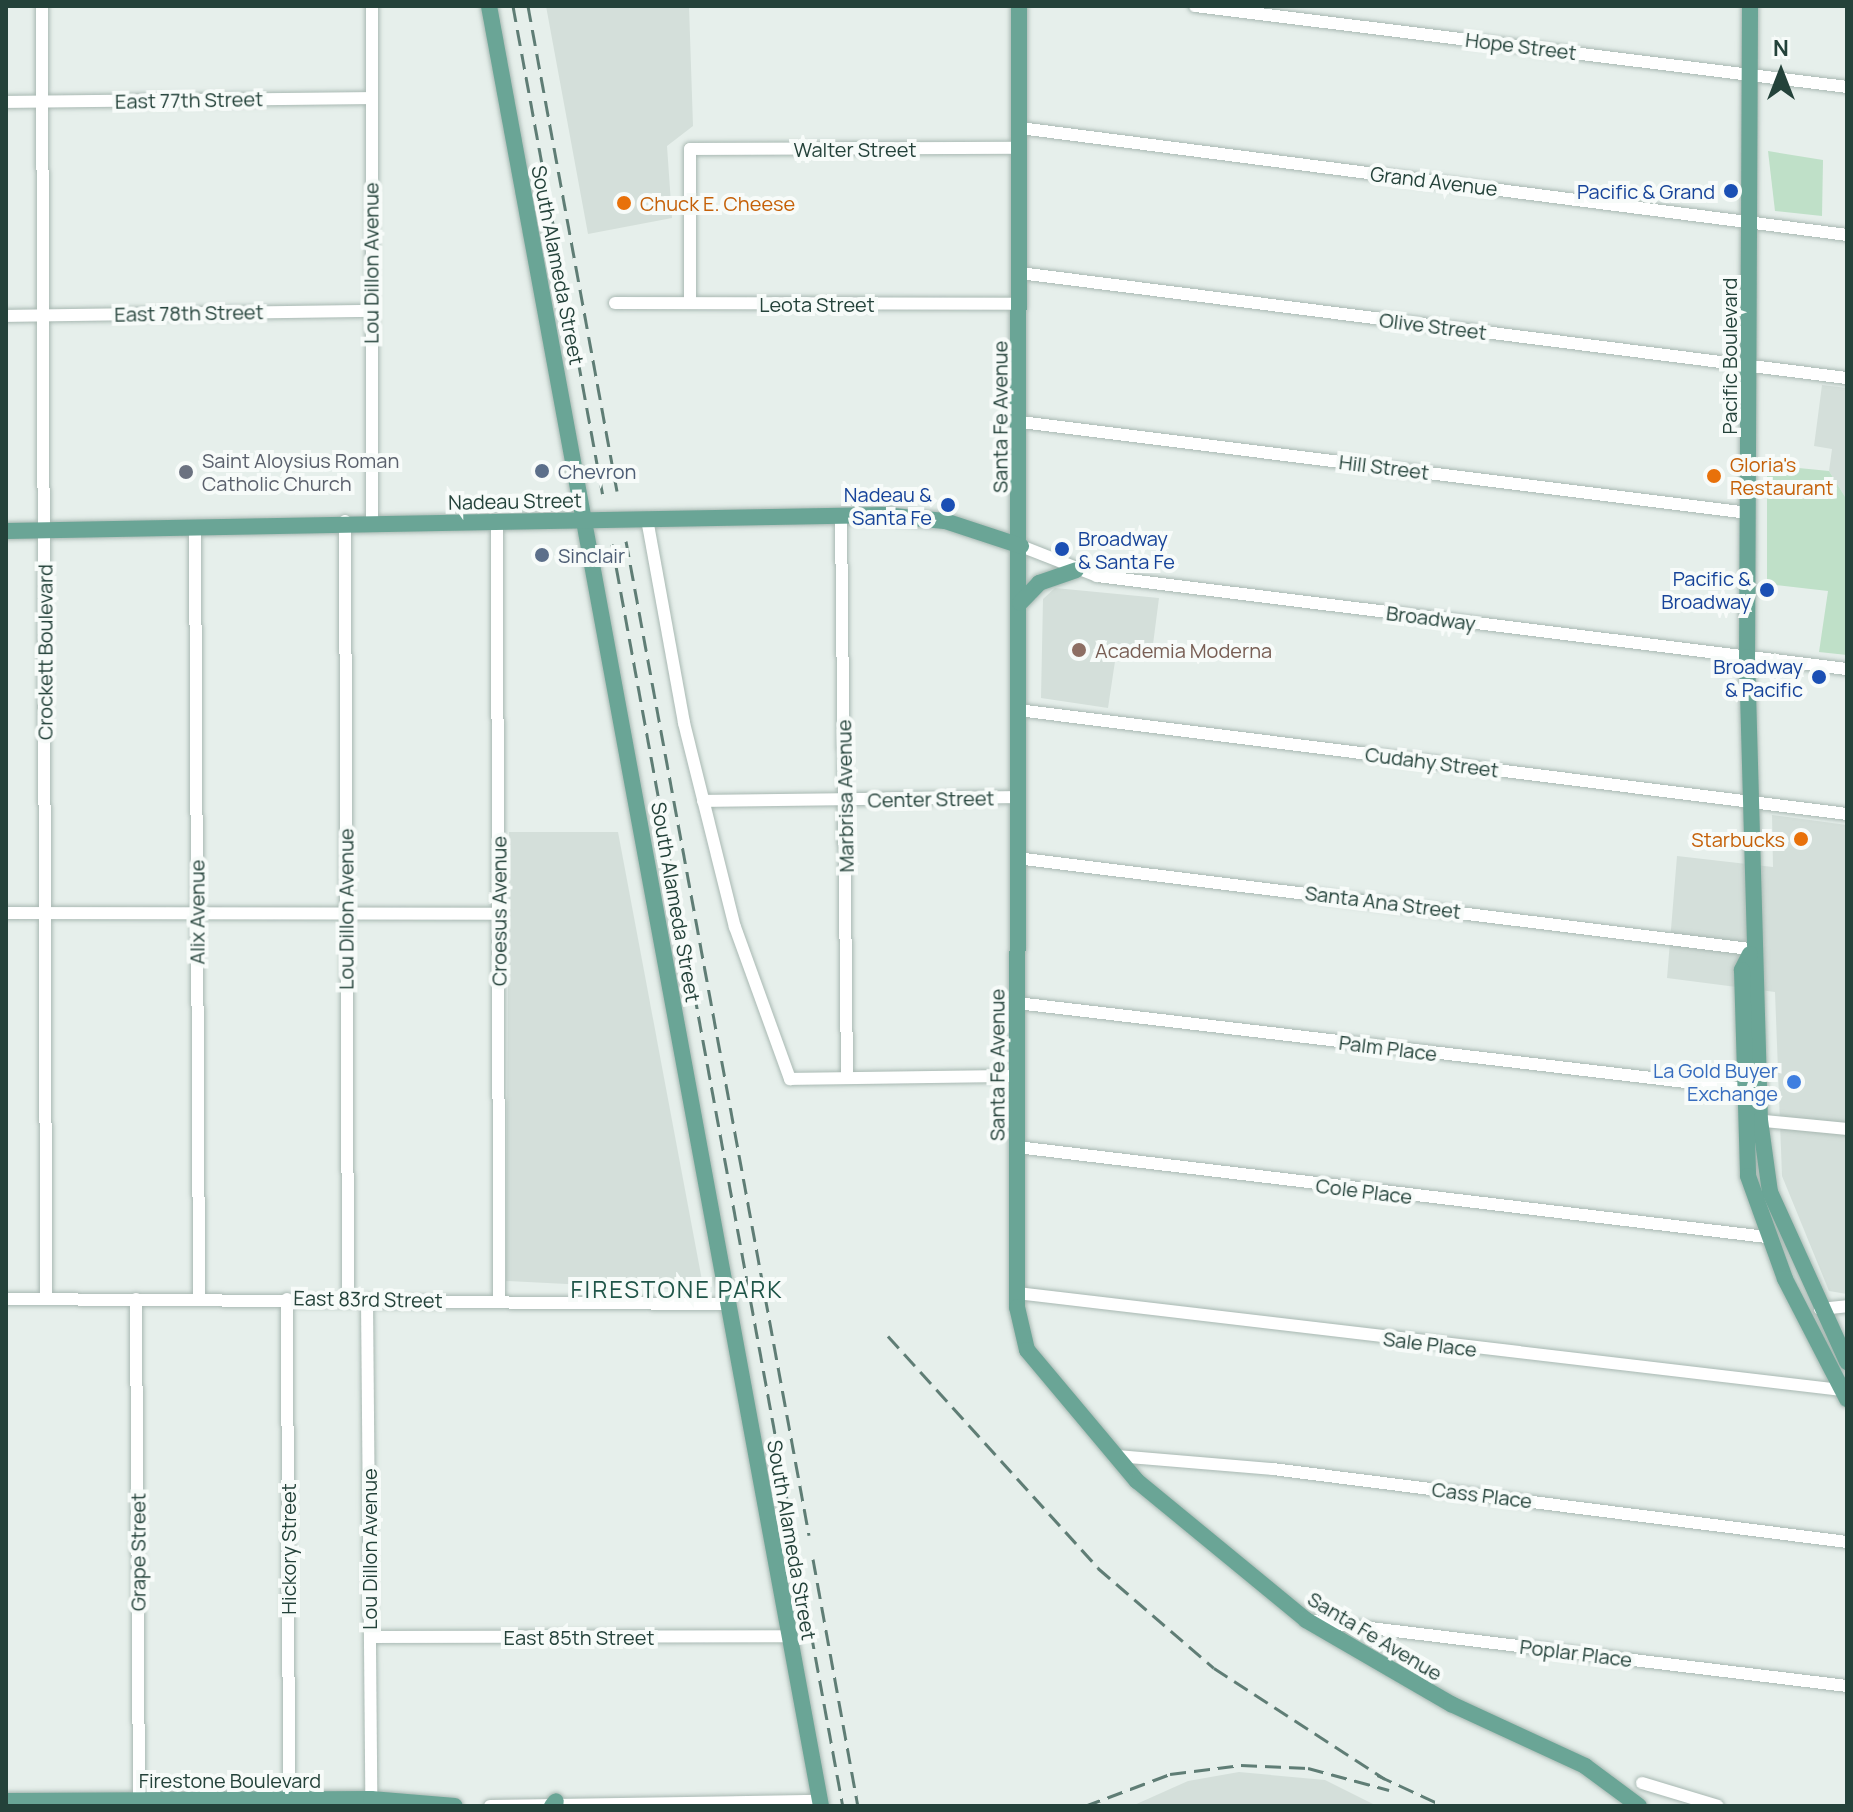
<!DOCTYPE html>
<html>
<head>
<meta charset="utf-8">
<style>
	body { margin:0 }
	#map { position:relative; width:1853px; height:1812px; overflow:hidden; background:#e6efeb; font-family:Manrope,sans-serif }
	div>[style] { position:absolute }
	.built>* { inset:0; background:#d4dfda }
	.green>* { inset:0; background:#bfe0c8 }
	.roads { filter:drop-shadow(0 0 2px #a8b8b2) drop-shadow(0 0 2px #a8b8b2) }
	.minor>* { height:12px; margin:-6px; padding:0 6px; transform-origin:6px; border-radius:6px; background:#fff }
	.major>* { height:16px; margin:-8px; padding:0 8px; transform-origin:8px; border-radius:8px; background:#6aa596 }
	.rail>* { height:3px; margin-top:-1.5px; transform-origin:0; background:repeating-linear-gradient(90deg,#5f7d75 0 16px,transparent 0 24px) }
	.dots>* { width:22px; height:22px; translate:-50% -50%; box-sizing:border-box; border:4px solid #f7fbf9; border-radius:50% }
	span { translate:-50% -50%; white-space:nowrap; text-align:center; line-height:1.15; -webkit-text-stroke:8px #f7fbf9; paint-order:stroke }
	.street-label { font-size:20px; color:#24423a }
	.transit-label { font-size:20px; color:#164399 }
	.right { translate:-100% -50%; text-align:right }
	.left { translate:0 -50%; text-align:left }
	.food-label { font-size:20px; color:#c56008 }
	.worship-label { font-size:20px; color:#5b616d }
	.service-label { font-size:20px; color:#4e5e75 }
	.education-label { font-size:20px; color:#785e54 }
	.shop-label { font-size:20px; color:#366cbe }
	.quarter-label { font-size:24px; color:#1f5548; letter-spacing:2px }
	.frame { position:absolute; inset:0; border:8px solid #24423a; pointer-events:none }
	.north { position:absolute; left:1741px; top:32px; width:80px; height:80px; -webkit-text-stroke:6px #f7fbf9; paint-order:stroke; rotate:0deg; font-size:22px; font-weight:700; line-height:32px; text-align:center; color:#24423a }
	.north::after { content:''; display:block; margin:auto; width:28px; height:36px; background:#24423a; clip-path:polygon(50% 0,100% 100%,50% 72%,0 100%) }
</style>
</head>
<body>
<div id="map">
	<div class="built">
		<i style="clip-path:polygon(546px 6px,689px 6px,693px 126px,667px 146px,672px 218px,588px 234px)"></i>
		<i style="clip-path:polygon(1822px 385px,1847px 388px,1847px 500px,1829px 471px,1832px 449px,1814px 446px)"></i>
		<i style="clip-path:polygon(1055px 588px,1159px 598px,1152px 652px,1117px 648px,1108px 708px,1041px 698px,1043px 599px)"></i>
		<i style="clip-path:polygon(1772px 815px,1847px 825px,1847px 1294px,1829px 1291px,1782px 1176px,1775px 992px,1667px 978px,1677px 856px,1773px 867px)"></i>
		<i style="clip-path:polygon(509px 832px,618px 832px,704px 1291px,506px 1281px)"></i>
		<i style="clip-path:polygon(1239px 1772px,1325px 1780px,1377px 1806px,1132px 1806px,1188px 1781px)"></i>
	</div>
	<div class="green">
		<i style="clip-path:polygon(1768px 151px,1823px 160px,1822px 216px,1775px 211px)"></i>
		<i style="clip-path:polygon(1767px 465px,1829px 471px,1847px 500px,1847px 655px,1819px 652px,1828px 591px,1767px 584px)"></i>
	</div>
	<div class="roads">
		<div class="minor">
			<i style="left:42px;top:6px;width:1292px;rotate:89.82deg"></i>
			<i style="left:372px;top:6px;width:515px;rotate:90deg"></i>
			<i style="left:1195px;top:6px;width:657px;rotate:7.08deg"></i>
			<i style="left:6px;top:102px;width:365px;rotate:-0.6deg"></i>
			<i style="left:1020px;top:128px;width:834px;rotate:7.37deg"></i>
			<i style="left:1020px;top:273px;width:834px;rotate:7.24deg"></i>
			<i style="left:615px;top:303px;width:405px;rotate:0.1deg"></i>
			<i style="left:690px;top:303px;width:154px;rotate:-90deg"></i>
			<i style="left:690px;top:149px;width:330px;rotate:-0.2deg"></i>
			<i style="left:6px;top:316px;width:365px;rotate:-0.8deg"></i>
			<i style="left:1021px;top:422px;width:733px;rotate:7.13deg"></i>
			<i style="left:841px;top:515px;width:563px;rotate:89.39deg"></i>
			<i style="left:647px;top:519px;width:207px;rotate:79.7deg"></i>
			<i style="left:684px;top:723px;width:210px;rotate:76deg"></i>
			<i style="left:735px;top:927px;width:162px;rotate:70.1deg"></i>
			<i style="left:790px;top:1079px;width:228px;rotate:-0.8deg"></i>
			<i style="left:345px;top:521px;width:776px;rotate:89.78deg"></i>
			<i style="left:497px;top:522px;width:778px;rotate:89.85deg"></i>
			<i style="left:195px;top:526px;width:772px;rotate:89.7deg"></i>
			<i style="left:1021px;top:546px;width:82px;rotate:21.5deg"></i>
			<i style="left:1097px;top:576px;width:756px;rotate:7.07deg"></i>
			<i style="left:1018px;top:710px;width:835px;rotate:7.15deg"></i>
			<i style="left:703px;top:801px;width:313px;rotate:-0.7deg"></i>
			<i style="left:1016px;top:858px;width:740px;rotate:7.07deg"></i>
			<i style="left:6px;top:913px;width:493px;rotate:0.1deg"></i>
			<i style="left:1017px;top:1003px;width:741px;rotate:6.74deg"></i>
			<i style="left:1755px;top:1120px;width:92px;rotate:5.6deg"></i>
			<i style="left:1017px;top:1147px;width:754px;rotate:6.85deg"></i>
			<i style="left:1017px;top:1293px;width:831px;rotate:6.71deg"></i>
			<i style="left:6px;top:1299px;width:724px;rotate:0.4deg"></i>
			<i style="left:136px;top:1299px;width:507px;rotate:89.66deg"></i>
			<i style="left:287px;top:1299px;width:501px;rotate:89.77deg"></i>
			<i style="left:367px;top:1300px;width:499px;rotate:89.5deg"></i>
			<i style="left:1820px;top:1309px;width:27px;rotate:-6deg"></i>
			<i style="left:1117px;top:1456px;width:157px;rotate:4.8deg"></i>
			<i style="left:1273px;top:1469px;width:579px;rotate:7.25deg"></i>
			<i style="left:1313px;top:1621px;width:538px;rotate:6.94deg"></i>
			<i style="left:370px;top:1637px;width:419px;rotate:-0.1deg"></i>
			<i style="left:1642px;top:1783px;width:79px;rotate:16.8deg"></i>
			<i style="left:490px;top:1806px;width:330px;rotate:-0.9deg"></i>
		</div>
		<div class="major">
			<i style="left:489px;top:6px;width:1830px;rotate:79.55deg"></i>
			<i style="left:1019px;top:6px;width:1301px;rotate:90.09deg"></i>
			<i style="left:1017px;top:1307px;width:44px;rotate:76.9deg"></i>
			<i style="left:1027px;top:1350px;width:171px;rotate:50deg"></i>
			<i style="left:1137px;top:1481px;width:219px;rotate:39.4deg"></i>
			<i style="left:1306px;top:1620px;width:168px;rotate:30.1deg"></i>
			<i style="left:1451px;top:1704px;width:148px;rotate:24.8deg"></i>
			<i style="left:1585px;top:1766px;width:67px;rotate:36.5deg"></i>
			<i style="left:1750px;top:6px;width:651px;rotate:90.26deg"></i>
			<i style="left:1747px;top:657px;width:463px;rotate:88.4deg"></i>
			<i style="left:1760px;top:1120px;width:73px;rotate:82.1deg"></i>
			<i style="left:1770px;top:1192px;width:187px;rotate:65.6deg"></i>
			<i style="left:6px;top:531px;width:877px;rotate:-1.05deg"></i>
			<i style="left:883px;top:515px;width:62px;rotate:5.5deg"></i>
			<i style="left:945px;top:521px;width:80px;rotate:18.2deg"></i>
			<i style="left:1020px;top:603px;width:28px;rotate:-46deg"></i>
			<i style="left:1039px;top:583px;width:39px;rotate:-19deg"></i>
			<i style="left:1750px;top:954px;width:18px;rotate:117deg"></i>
			<i style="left:1742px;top:970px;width:206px;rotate:88.3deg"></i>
			<i style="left:1748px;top:1176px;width:109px;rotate:70.2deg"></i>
			<i style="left:1785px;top:1279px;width:135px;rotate:62.7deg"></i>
			<i style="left:6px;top:1801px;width:365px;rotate:-0.3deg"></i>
			<i style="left:371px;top:1799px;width:84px;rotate:4.8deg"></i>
			<i style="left:552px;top:1806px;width:6px;rotate:-51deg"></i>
		</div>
	</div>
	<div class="rail">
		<i style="left:513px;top:6px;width:496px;rotate:79.6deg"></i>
		<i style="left:528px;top:6px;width:493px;rotate:79.6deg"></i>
		<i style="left:626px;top:541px;width:1011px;rotate:79.57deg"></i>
		<i style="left:612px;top:544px;width:1011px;rotate:79.62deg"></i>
		<i style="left:888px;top:1336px;width:313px;rotate:47.8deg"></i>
		<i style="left:1098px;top:1568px;width:153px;rotate:40.8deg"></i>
		<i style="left:1214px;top:1668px;width:204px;rotate:33deg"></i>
		<i style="left:813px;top:1559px;width:251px;rotate:79.7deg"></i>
		<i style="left:798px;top:1562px;width:248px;rotate:79.6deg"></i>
		<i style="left:1377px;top:1775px;width:74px;rotate:24.8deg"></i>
		<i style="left:1085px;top:1806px;width:91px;rotate:-20.6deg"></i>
		<i style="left:1170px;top:1774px;width:72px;rotate:-7.2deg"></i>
		<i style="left:1241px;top:1765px;width:67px;rotate:2.6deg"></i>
		<i style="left:1308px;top:1768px;width:84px;rotate:15.2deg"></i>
	</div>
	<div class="dots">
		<i style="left:1731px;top:191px;background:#1a4fb4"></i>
		<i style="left:624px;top:203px;background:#e8710a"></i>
		<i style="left:542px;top:471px;background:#5c6f8a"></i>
		<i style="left:186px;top:472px;background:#6b7280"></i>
		<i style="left:1714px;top:476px;background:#e8710a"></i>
		<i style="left:948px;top:505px;background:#1a4fb4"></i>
		<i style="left:1062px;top:549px;background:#1a4fb4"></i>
		<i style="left:542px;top:555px;background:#5c6f8a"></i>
		<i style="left:1767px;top:590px;background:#1a4fb4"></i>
		<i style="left:1079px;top:650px;background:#8d6e63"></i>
		<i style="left:1819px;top:677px;background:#1a4fb4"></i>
		<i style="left:1801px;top:839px;background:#e8710a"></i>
		<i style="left:1794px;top:1082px;background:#3f7fe0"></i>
	</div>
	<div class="street-label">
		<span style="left:1521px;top:46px;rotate:7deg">Hope Street</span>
		<span style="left:189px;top:100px;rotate:-1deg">East 77th Street</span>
		<span style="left:855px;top:149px">Walter Street</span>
		<span style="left:1434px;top:181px;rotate:7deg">Grand Avenue</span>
		<span style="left:371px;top:263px;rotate:-90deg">Lou Dillon Avenue</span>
		<span style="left:558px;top:265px;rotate:79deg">South Alameda Street</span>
		<span style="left:817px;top:304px">Leota Street</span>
		<span style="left:189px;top:313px;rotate:-1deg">East 78th Street</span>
		<span style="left:1433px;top:326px;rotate:7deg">Olive Street</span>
		<span style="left:1729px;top:356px;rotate:-90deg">Pacific Boulevard</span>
		<span style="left:1000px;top:417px;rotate:-90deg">Santa Fe Avenue</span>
		<span style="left:1384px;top:467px;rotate:7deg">Hill Street</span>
		<span style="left:515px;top:501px;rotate:-1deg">Nadeau Street</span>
		<span style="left:1431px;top:618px;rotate:7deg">Broadway</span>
		<span style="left:45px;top:652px;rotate:-90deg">Crockett Boulevard</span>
		<span style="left:1432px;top:762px;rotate:7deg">Cudahy Street</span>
		<span style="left:845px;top:796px;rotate:-91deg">Marbrisa Avenue</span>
		<span style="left:931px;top:799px;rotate:-1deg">Center Street</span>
		<span style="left:676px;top:902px;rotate:80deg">South Alameda Street</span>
		<span style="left:1383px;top:902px;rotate:7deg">Santa Ana Street</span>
		<span style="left:346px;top:909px;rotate:-90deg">Lou Dillon Avenue</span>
		<span style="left:499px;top:911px;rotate:-90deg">Croesus Avenue</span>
		<span style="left:197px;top:912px;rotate:-90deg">Alix Avenue</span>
		<span style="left:1388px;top:1048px;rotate:7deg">Palm Place</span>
		<span style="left:997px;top:1065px;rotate:-90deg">Santa Fe Avenue</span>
		<span style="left:1364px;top:1191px;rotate:7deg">Cole Place</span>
		<span style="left:368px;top:1299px;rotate:1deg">East 83rd Street</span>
		<span style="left:1430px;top:1344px;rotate:7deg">Sale Place</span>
		<span style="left:1482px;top:1495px;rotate:7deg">Cass Place</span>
		<span style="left:792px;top:1540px;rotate:80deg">South Alameda Street</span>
		<span style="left:288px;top:1549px;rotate:-90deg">Hickory Street</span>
		<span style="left:369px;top:1549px;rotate:-90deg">Lou Dillon Avenue</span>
		<span style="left:138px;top:1552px;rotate:-90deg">Grape Street</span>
		<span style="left:1375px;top:1636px;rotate:31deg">Santa Fe Avenue</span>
		<span style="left:579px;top:1637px">East 85th Street</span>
		<span style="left:1576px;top:1653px;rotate:7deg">Poplar Place</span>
		<span style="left:230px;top:1780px">Firestone Boulevard</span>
	</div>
	<div class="transit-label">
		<span class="right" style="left:1715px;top:191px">Pacific &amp; Grand</span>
		<span class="right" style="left:932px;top:506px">Nadeau &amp;<br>Santa Fe</span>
		<span class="left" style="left:1078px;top:550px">Broadway<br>&amp; Santa Fe</span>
		<span class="right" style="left:1751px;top:590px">Pacific &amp;<br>Broadway</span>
		<span class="right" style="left:1803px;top:678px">Broadway<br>&amp; Pacific</span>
	</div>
	<div class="food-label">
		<span class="left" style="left:640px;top:203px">Chuck E. Cheese</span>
		<span class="left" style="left:1730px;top:476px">Gloria's<br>Restaurant</span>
		<span class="right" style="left:1785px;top:839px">Starbucks</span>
	</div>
	<div class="worship-label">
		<span class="left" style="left:202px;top:472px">Saint Aloysius Roman<br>Catholic Church</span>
	</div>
	<div class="service-label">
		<span class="left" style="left:558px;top:471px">Chevron</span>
		<span class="left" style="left:558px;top:555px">Sinclair</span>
	</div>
	<div class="education-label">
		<span class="left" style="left:1095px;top:650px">Academia Moderna</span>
	</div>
	<div class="shop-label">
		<span class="right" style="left:1778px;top:1082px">La Gold Buyer<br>Exchange</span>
	</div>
	<div class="quarter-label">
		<span style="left:677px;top:1289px">FIRESTONE PARK</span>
	</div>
	<div class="frame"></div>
	<div class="north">N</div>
</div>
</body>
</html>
